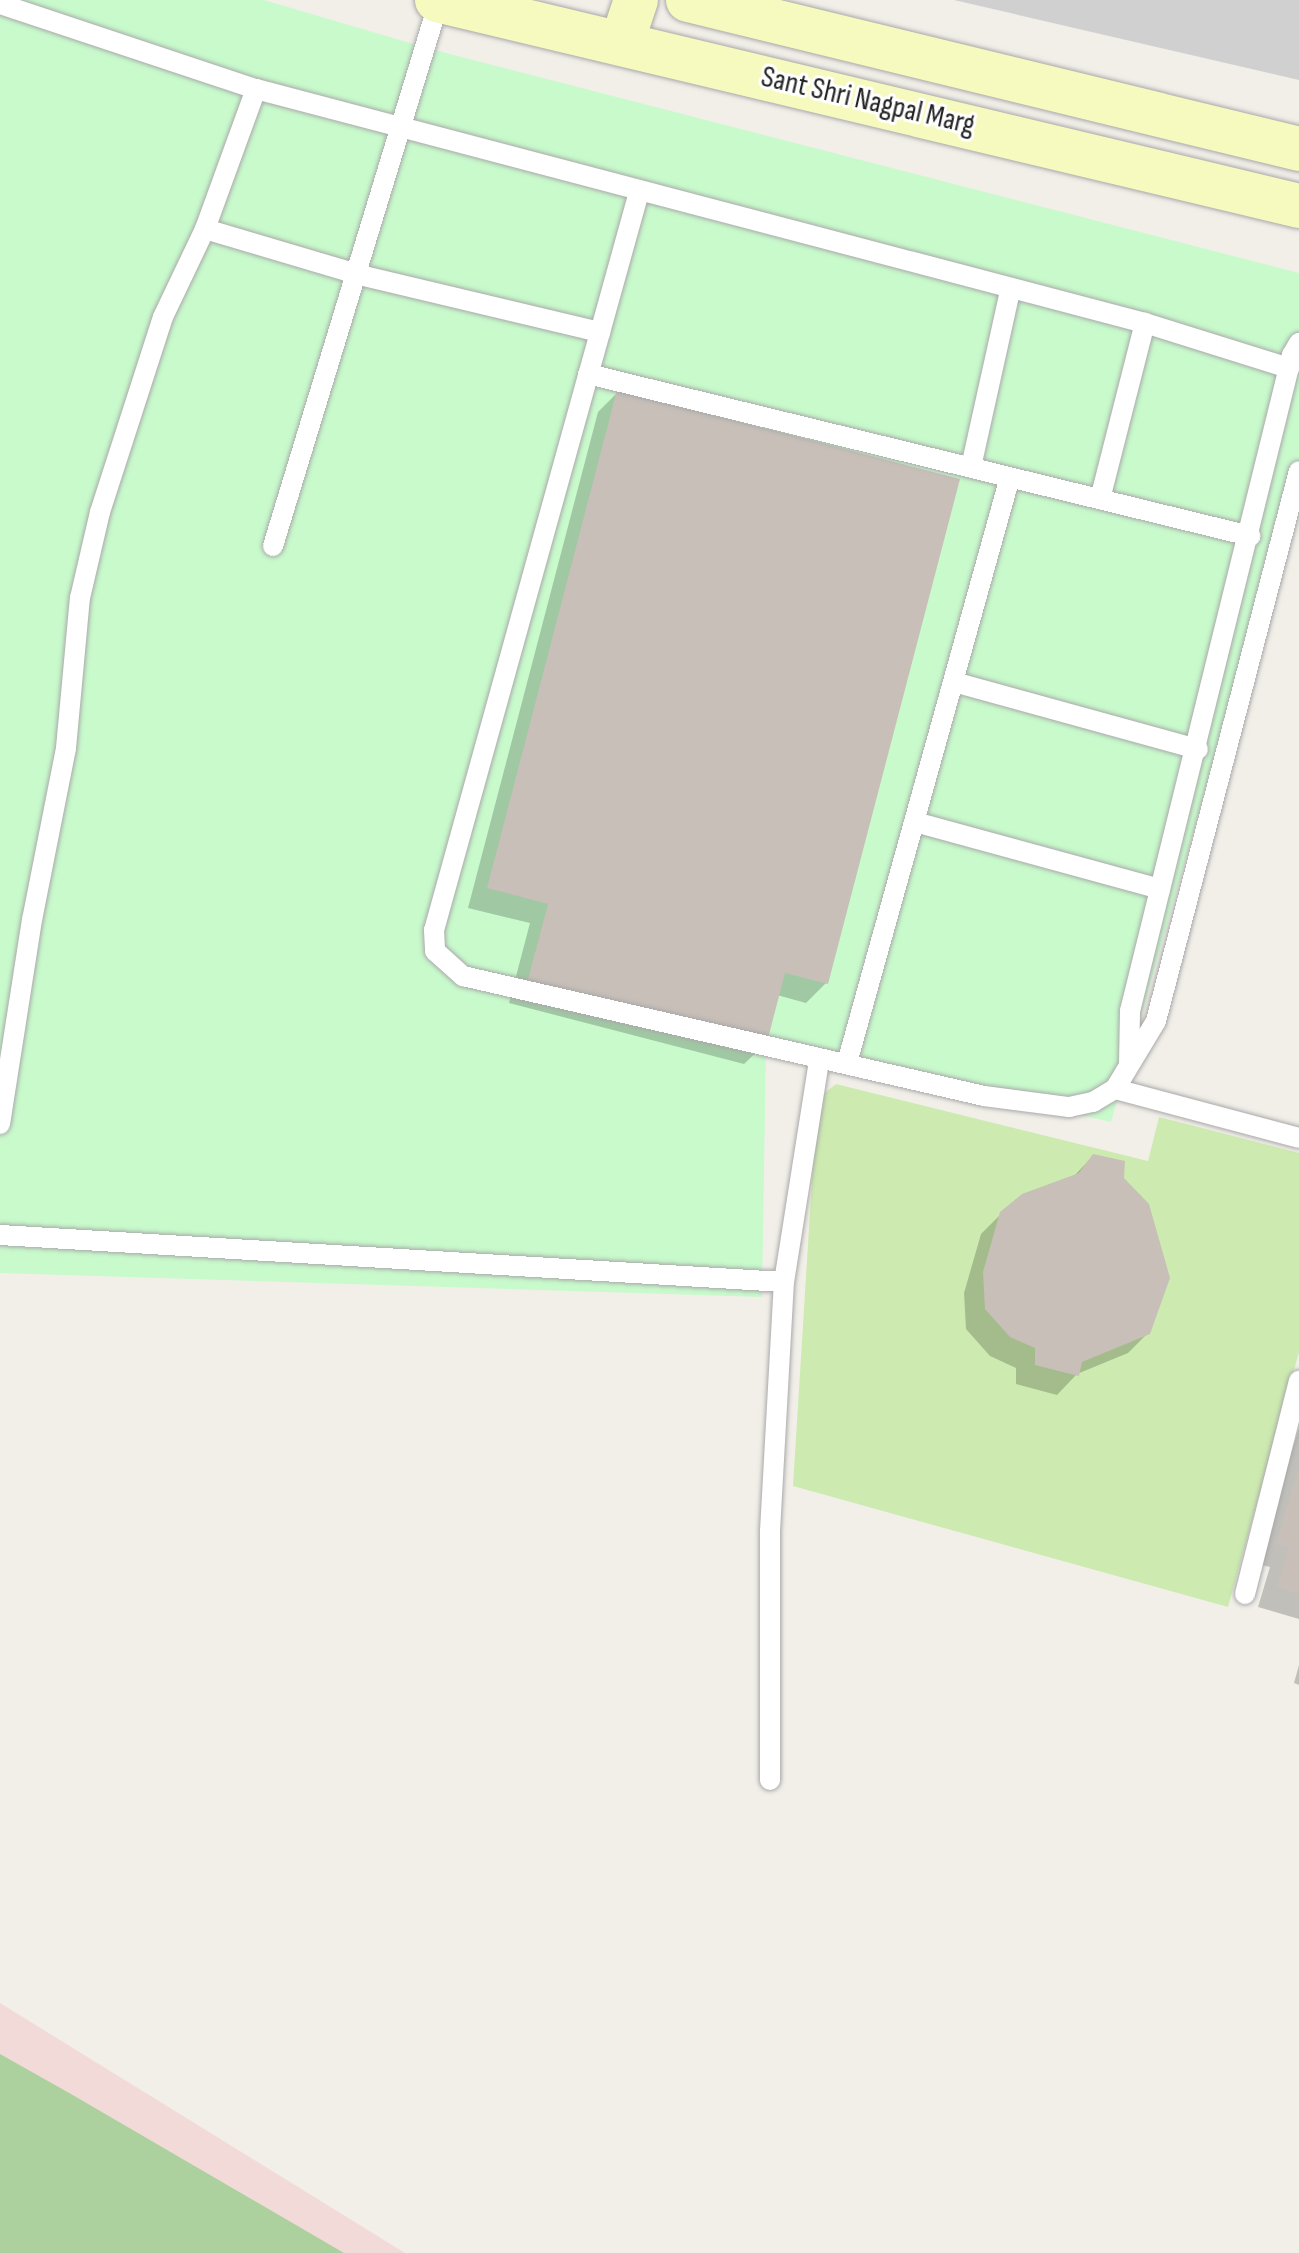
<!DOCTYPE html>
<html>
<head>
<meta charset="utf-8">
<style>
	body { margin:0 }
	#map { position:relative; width:1299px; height:2253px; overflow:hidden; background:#f2efe9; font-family:"Sofia Sans Condensed",sans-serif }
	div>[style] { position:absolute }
	.commercial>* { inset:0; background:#f2dad9 }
	.religious>* { inset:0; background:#d0d0d0 }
	.grass>* { inset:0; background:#cdebb0 }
	.forest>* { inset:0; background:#add19e }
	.park>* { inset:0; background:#c8facc }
	.shadow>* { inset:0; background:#0003 }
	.building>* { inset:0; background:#c7bfb8 }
	.roads { filter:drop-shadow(0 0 2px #a9a9a9) drop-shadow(0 0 2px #a9a9a9) }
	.service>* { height:20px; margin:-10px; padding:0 10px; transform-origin:10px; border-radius:10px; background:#fff }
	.secondary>* { height:44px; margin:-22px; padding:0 22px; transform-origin:22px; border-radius:22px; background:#f7fabf }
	span { translate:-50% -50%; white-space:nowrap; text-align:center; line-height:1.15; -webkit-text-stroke:6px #fff; paint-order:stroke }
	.street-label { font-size:30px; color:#222 }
</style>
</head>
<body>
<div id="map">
	<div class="commercial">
		<i style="clip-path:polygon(0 2003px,405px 2253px,0 2253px)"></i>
	</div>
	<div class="religious">
		<i style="clip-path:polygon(954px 0,1299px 0,1299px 80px)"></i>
	</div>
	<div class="grass">
		<i style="clip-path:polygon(836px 1084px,1148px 1161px,1159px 1117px,1299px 1153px,1299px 1352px,1228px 1607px,793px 1486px,817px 1099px)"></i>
	</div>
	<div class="forest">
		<i style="clip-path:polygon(0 2054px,71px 2094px,344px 2253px,0 2253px)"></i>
	</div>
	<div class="park">
		<i style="clip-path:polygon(0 0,264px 0,427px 48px,1299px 273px,1299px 461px,1111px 1122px,766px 1046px,762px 1297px,0 1273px)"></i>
	</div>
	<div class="shadow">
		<i style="clip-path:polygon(618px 392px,826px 983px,806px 1003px,777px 995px,764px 1045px,744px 1064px,509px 1003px,530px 923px,468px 908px,598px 412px)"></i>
		<i style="clip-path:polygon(1093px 1156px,1122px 1179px,1148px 1333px,1128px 1353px,1077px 1374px,1057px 1395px,1016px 1384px,1016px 1368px,990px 1356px,966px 1329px,964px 1293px,981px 1234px,1002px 1213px,1073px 1177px)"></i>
		<i style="clip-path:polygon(1299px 1428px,1299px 1619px,1258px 1607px,1270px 1567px,1257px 1564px)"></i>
		<i style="clip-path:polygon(1299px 1665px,1299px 1685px,1294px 1683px)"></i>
	</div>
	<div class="building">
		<i style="clip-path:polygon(617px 390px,960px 479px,828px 984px,785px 973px,766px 1046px,527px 983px,548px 904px,487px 888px)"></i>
		<i style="clip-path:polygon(1093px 1154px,1125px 1161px,1124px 1178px,1149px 1204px,1170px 1278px,1150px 1334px,1082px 1362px,1079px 1376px,1035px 1365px,1035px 1348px,1010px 1337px,985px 1309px,983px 1272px,1000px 1212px,1022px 1194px,1079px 1173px)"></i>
		<i style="clip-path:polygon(1298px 1470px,1299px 1470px,1299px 1594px,1277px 1587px,1289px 1548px,1276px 1544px)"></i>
	</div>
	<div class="roads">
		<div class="service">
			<i style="left:0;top:4px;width:270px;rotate:18.4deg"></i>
			<i style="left:639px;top:192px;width:766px;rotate:105.52deg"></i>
			<i style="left:434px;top:930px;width:21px;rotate:87deg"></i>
			<i style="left:435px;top:951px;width:38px;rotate:42deg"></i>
			<i style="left:463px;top:976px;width:535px;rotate:12.97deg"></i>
			<i style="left:984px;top:1096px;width:86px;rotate:7.4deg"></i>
			<i style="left:1069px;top:1107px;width:25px;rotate:-12deg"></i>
			<i style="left:1093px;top:1102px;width:26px;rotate:-31deg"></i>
			<i style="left:1115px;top:1089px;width:79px;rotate:-58.9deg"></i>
			<i style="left:1156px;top:1021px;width:568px;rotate:-75.43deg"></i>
			<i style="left:205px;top:229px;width:162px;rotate:16.5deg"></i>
			<i style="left:360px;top:275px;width:247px;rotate:13.4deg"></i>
			<i style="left:588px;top:374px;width:682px;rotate:13.75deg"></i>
			<i style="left:971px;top:467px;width:180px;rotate:-77.5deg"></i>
			<i style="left:1100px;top:499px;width:182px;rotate:-75.7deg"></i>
			<i style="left:273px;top:546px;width:570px;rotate:-73.06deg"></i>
			<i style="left:954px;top:682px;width:253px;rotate:15.4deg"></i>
			<i style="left:915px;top:822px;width:254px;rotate:15.3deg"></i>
			<i style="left:847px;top:1063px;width:608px;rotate:-74.46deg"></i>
			<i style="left:1129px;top:1064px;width:53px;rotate:-88.9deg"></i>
			<i style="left:1130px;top:1011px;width:676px;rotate:-76.13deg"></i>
			<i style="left:1292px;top:355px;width:14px;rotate:-60deg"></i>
			<i style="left:1115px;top:1089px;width:190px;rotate:14.9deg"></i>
			<i style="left:0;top:1124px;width:206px;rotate:-81.1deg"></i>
			<i style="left:32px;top:920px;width:175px;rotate:-78.8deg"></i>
			<i style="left:66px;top:748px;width:151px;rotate:-84.7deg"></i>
			<i style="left:80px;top:598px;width:88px;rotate:-76.9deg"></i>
			<i style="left:100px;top:512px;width:205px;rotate:-72.1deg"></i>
			<i style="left:163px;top:317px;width:98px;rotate:-64.5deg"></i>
			<i style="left:205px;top:229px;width:149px;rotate:-70deg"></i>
			<i style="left:256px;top:89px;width:919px;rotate:14.75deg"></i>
			<i style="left:1145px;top:323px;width:151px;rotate:17.4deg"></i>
			<i style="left:0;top:1235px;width:785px;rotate:3.43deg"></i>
			<i style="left:1245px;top:1594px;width:220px;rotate:-75.8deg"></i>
			<i style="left:770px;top:1780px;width:249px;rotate:-90deg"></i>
			<i style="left:770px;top:1531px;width:249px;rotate:-86.8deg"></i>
			<i style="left:784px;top:1282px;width:225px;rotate:-81deg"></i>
		</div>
		<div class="secondary">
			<i style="left:437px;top:0;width:886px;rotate:13.44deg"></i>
			<i style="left:688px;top:0;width:629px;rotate:13.7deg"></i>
			<i style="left:622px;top:42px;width:44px;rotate:-71.6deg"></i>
		</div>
	</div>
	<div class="street-label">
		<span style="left:868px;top:101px;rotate:13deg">Sant Shri Nagpal Marg</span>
	</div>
</div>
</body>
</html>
